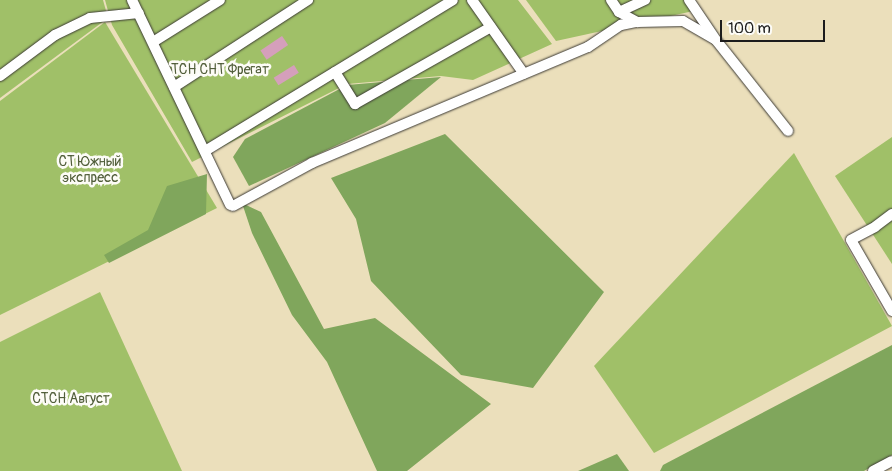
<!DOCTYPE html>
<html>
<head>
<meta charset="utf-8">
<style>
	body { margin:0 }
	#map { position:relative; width:892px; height:471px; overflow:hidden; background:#ebdfbb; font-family:Pangolin,sans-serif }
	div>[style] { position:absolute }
	.green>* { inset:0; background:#a0c068 }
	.forest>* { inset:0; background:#80a65c }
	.building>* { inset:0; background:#d59fbb; transform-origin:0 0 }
	.roads { filter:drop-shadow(0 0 1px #3b3934) drop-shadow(0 0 1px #3b3934) }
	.minor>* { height:10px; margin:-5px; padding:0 5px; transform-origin:5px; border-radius:5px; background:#fff }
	span { translate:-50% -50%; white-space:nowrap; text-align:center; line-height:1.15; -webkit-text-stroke:5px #fdfcf7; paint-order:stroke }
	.park-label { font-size:14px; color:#515e3a }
	.scale { position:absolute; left:720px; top:20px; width:105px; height:22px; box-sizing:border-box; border:2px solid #1c1c1c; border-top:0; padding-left:6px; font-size:15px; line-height:18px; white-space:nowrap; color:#1c1c1c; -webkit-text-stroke:4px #fdfcf7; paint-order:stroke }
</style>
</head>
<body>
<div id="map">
	<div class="green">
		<i style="clip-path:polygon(0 0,103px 0,108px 18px,0 98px)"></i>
		<i style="clip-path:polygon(105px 0,518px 0,552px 44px,473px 80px,441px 76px,347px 84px,192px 162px,112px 25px)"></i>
		<i style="clip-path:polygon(526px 0,690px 0,698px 10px,556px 41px)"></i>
		<i style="clip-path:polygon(105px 22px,217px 208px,0 315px,0 101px)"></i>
		<i style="clip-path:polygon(892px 137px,892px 264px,835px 176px)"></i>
		<i style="clip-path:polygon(794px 153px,892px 326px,654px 453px,594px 366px)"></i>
		<i style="clip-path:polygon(100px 292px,182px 471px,0 471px,0 342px)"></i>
	</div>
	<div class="forest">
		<i style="clip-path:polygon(441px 77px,385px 123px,249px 186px,233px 157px,245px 139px,347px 85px)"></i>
		<i style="clip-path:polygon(445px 134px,604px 292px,533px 388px,461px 375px,371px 281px,356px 219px,331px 178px)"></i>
		<i style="clip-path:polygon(207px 174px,206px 214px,109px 263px,104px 255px,148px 230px,167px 186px)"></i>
		<i style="clip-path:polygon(242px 203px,261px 212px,324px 329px,375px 318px,491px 404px,407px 471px,377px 471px,327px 362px,292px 315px,252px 233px)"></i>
		<i style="clip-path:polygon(892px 345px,892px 455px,864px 471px,660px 471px,663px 465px)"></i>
		<i style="clip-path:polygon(617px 454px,629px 471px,578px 471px)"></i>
	</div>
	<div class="building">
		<i style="left:282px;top:36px;width:11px;height:26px;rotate:56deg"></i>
		<i style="left:294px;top:65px;width:9px;height:24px;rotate:58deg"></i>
	</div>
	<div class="roads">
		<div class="minor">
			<i style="left:132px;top:0;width:227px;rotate:64.4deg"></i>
			<i style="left:472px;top:0;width:90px;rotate:54.9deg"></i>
			<i style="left:611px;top:0;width:14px;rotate:56deg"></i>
			<i style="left:619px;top:12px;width:21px;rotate:29deg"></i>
			<i style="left:689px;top:0;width:45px;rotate:56deg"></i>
			<i style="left:619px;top:12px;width:29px;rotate:-25deg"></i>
			<i style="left:153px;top:42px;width:79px;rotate:-32.1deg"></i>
			<i style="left:335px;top:72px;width:38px;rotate:58deg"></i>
			<i style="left:355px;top:104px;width:156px;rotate:-29.5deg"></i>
			<i style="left:0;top:76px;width:69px;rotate:-36.7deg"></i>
			<i style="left:55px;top:35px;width:39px;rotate:-26deg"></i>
			<i style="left:90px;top:18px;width:49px;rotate:-5.8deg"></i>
			<i style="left:174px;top:87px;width:160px;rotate:-33deg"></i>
			<i style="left:205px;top:151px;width:290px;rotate:-31.3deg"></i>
			<i style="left:233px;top:206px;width:90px;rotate:-28.6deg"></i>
			<i style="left:312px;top:163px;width:299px;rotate:-22.8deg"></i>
			<i style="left:588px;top:47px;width:40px;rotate:-34deg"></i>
			<i style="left:621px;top:25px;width:16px;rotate:-11deg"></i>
			<i style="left:637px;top:22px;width:46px;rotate:-1.2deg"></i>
			<i style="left:683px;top:21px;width:38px;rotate:30deg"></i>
			<i style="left:716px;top:40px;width:116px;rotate:51.6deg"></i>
			<i style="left:876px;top:226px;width:20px;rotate:-37deg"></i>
			<i style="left:875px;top:227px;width:27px;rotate:152deg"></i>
			<i style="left:851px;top:240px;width:82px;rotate:60deg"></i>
			<i style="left:873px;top:471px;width:21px;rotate:-28deg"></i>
		</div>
	</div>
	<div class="park-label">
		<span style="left:220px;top:70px">ТСН СНТ Фрегат</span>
		<span style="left:90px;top:170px">СТ Южный<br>экспресс</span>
		<span style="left:71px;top:399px">СТСН Август</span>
	</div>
	<div class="scale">100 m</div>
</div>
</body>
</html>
